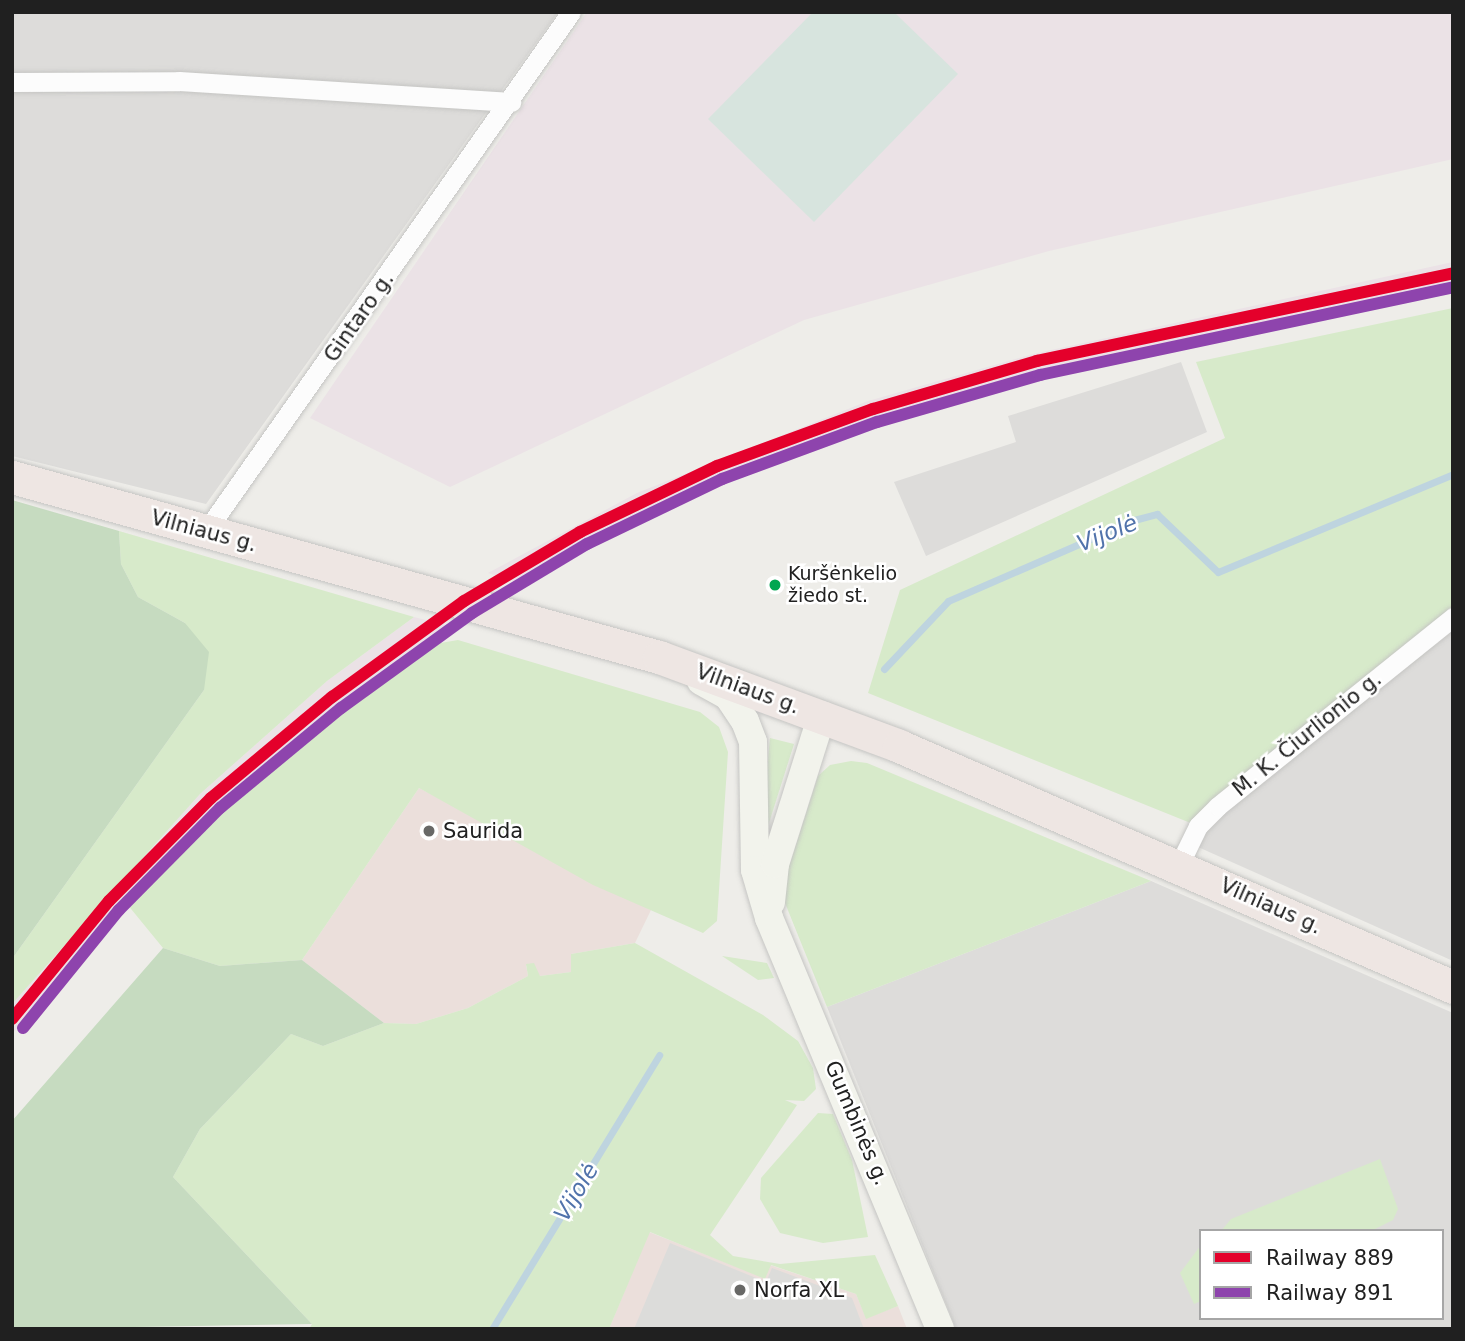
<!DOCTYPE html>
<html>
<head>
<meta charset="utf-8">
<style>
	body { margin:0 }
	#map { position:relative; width:1465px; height:1341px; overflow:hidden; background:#eeede9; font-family:"DejaVu Sans",sans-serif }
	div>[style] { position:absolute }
	.residential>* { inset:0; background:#dddcda }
	.commercial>* { inset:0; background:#ebdfdb }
	.industrial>* { inset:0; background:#ebe2e6 }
	.religious>* { inset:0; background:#dcdcda }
	.grass>* { inset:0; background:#d7eaca }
	.forest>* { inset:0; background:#c6dbc0 }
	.wetland>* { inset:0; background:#d7e4de }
	.stream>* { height:7px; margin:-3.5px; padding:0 3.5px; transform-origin:3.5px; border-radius:3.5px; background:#bed4df }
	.roads { filter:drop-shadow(0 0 2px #c5c5c3) drop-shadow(0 0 2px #c5c5c3) }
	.minor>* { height:19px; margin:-9.5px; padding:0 9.5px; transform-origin:9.5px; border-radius:9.5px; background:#fcfcfc }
	.secondary>* { height:28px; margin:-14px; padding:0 14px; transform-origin:14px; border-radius:14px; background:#f2f3ec }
	.trunk>* { height:33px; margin:-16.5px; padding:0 16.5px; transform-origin:16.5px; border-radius:16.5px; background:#eee6e3 }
	.rail-1>* { height:12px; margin:-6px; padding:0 6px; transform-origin:6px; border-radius:6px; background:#e4002b }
	.rail-2>* { height:12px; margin:-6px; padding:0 6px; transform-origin:6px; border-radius:6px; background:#8e44ad }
	.dots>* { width:19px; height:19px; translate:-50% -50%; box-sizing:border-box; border:4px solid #fff; border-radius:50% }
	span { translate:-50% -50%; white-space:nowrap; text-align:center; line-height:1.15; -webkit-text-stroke:5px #fff; paint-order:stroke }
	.bus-label { font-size:19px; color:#202020 }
	.left { translate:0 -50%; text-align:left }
	.street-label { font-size:21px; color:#202020 }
	.poi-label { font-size:21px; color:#202020 }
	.water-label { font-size:23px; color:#5173ab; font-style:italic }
	.frame { position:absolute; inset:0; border:14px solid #202020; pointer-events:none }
	.legend { position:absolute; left:1199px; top:1229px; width:245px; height:91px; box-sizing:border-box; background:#fff; border:2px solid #a6a6a6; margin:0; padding:9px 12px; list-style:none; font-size:21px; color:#202020 }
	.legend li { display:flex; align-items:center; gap:14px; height:35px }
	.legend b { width:35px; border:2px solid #a6a6a6 }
</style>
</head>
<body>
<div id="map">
	<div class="residential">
		<i style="clip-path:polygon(12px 12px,558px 12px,206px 504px,12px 456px)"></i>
		<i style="clip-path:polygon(1181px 362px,1207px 432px,926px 556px,894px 482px,1016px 442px,1008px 416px)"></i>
		<i style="clip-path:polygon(1453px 617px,1453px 961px,1198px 847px,1218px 806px)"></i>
		<i style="clip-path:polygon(evenodd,1151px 881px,1453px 1013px,1453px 1329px,956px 1329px,827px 1007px,1151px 881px,1201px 1231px,1442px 1231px,1442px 1318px,1201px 1318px,1201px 1231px)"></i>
	</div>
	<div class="commercial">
		<i style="clip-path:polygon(419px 788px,651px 910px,635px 943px,571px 954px,571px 972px,540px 976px,526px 965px,528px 976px,468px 1008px,416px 1024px,384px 1023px,302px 960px)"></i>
		<i style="clip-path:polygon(649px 1232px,765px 1278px,770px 1265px,856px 1294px,866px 1318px,898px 1306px,907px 1329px,609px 1329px)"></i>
	</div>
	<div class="industrial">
		<i style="clip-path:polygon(587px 12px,1453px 12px,1453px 159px,1049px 251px,804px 320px,450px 487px,310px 418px)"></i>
		<i style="clip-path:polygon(1453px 262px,1453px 283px,1039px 373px,875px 418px,725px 476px,523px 584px,488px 573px,637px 493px,868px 401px,1033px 354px)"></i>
		<i style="clip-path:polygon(414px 617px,449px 626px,342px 702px,218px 805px,118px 908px,12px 1034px,12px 1004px,200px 794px,327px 681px)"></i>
	</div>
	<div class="religious">
		<i style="clip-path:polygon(670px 1243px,766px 1282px,772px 1268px,852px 1298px,864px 1329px,634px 1329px)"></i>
	</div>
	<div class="grass">
		<i style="clip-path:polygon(1453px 308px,1453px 617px,1198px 826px,868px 693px,900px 590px,1225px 438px,1196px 362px)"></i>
		<i style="clip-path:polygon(119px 531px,414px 617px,327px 681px,200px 794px,12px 1004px,12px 959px,204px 690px,185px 623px,138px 597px,121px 564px)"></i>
		<i style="clip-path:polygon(458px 640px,700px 712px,719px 727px,728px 752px,717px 921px,703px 933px,593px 885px,419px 788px,302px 960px,220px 966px,163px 948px,127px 904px,258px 774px,435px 644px)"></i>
		<i style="clip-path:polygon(770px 738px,794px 744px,768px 826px,762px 820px)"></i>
		<i style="clip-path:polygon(851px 761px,867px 763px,1151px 881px,827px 1007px,783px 898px,784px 882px,818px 776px,830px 765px)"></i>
		<i style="clip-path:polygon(635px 943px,763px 1015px,798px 1041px,813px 1068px,816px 1089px,804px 1101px,785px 1100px,797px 1105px,710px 1235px,733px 1256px,780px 1264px,875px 1255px,898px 1306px,866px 1319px,856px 1294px,771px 1265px,765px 1279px,650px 1232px,609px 1329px,309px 1329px,312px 1324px,173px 1177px,200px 1129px,291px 1034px,323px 1046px,384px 1023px,416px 1024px,468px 1008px,528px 976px,526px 964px,534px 963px,540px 976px,571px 972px,571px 954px)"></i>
		<i style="clip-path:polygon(722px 956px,767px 963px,774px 978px,758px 980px)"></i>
		<i style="clip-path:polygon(818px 1113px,833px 1114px,852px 1160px,868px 1237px,823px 1243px,780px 1233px,760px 1199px,761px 1178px)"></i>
		<i style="clip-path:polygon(1380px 1159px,1398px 1209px,1393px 1220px,1371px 1231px,1221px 1231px,1231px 1219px)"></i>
		<i style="clip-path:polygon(1201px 1245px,1201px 1301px,1194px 1304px,1180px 1273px)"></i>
	</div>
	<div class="forest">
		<i style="clip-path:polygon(12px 500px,119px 531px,121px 564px,138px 597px,185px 623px,209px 652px,204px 690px,12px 959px)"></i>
		<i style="clip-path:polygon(163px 948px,220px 966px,302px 960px,384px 1023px,323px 1046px,291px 1034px,200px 1129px,173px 1177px,312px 1324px,12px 1329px,12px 1121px)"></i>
	</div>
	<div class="wetland">
		<i style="clip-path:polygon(813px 12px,894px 12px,958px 74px,814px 222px,708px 119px)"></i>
	</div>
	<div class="stream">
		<i style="left:884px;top:669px;width:93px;rotate:-46.7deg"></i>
		<i style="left:948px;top:601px;width:203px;rotate:-23.5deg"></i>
		<i style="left:1134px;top:520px;width:24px;rotate:-15deg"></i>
		<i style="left:1157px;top:514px;width:84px;rotate:43.6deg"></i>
		<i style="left:1218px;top:572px;width:255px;rotate:-22.6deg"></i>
		<i style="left:492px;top:1329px;width:321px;rotate:-58.6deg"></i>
	</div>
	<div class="roads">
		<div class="minor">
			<i style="left:12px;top:82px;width:167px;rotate:-0.3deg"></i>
			<i style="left:179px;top:81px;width:333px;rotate:3.6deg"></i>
			<i style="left:206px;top:531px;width:634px;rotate:-54.88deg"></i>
			<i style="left:1179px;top:865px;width:43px;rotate:-64deg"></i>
			<i style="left:1198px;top:826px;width:28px;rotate:-45deg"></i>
			<i style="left:1218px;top:806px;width:302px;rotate:-38.8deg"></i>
		</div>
		<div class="secondary">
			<i style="left:701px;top:681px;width:31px;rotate:29deg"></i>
			<i style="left:728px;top:696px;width:30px;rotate:56deg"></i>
			<i style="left:745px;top:721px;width:22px;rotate:69deg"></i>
			<i style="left:753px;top:742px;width:128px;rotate:89.1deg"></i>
			<i style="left:755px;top:870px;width:50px;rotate:73.7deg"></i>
			<i style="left:769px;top:918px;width:445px;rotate:67.4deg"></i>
			<i style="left:771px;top:902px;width:38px;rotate:-84deg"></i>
			<i style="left:775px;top:864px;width:156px;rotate:-72.5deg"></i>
		</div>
		<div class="trunk">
			<i style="left:12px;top:477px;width:672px;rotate:15.55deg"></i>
			<i style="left:659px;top:657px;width:256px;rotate:20.3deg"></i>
			<i style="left:899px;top:746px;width:604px;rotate:23.51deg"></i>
		</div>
	</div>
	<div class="rail-1">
		<i style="left:12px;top:1019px;width:153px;rotate:-50.6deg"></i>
		<i style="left:109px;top:901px;width:145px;rotate:-45.3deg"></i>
		<i style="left:211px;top:798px;width:158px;rotate:-39.9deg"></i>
		<i style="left:332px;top:697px;width:163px;rotate:-36deg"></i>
		<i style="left:464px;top:601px;width:135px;rotate:-30.7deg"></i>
		<i style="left:580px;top:532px;width:152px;rotate:-25.7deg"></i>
		<i style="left:717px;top:466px;width:166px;rotate:-20.1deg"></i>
		<i style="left:873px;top:409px;width:171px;rotate:-16.3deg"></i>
		<i style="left:1037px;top:361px;width:425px;rotate:-11.9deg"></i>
	</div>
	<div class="rail-2">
		<i style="left:23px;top:1028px;width:152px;rotate:-50.9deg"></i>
		<i style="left:119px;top:910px;width:144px;rotate:-45.3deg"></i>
		<i style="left:220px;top:808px;width:157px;rotate:-39.6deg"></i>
		<i style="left:341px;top:708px;width:162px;rotate:-35.9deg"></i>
		<i style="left:472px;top:613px;width:134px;rotate:-31deg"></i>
		<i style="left:587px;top:544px;width:150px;rotate:-25.7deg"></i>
		<i style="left:722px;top:479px;width:165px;rotate:-20.2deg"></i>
		<i style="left:877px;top:422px;width:170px;rotate:-16.1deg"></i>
		<i style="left:1040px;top:375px;width:422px;rotate:-12deg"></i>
	</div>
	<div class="dots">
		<i style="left:775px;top:585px;background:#00a651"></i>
		<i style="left:429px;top:831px;background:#686866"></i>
		<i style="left:740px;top:1290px;background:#686866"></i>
	</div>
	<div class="bus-label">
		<span class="left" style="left:788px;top:585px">Kuršėnkelio<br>žiedo st.</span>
	</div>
	<div class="street-label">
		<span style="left:359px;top:317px;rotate:-55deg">Gintaro g.</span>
		<span style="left:204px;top:531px;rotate:15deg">Vilniaus g.</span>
		<span style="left:748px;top:689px;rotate:20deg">Vilniaus g.</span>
		<span style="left:1307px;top:734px;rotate:-39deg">M. K. Čiurlionio g.</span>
		<span style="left:1271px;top:906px;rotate:24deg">Vilniaus g.</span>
		<span style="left:857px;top:1123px;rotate:67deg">Gumbinės g.</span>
	</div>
	<div class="poi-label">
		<span class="left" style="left:443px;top:831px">Saurida</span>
		<span class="left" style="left:754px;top:1290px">Norfa XL</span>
	</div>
	<div class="water-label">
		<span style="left:1107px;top:533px;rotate:-22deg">Vijolė</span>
		<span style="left:576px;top:1192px;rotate:-59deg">Vijolė</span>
	</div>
	<div class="frame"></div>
	<ul class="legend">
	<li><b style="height:9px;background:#e4002b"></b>Railway 889</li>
	<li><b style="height:9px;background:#8e44ad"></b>Railway 891</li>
	</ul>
</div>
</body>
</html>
